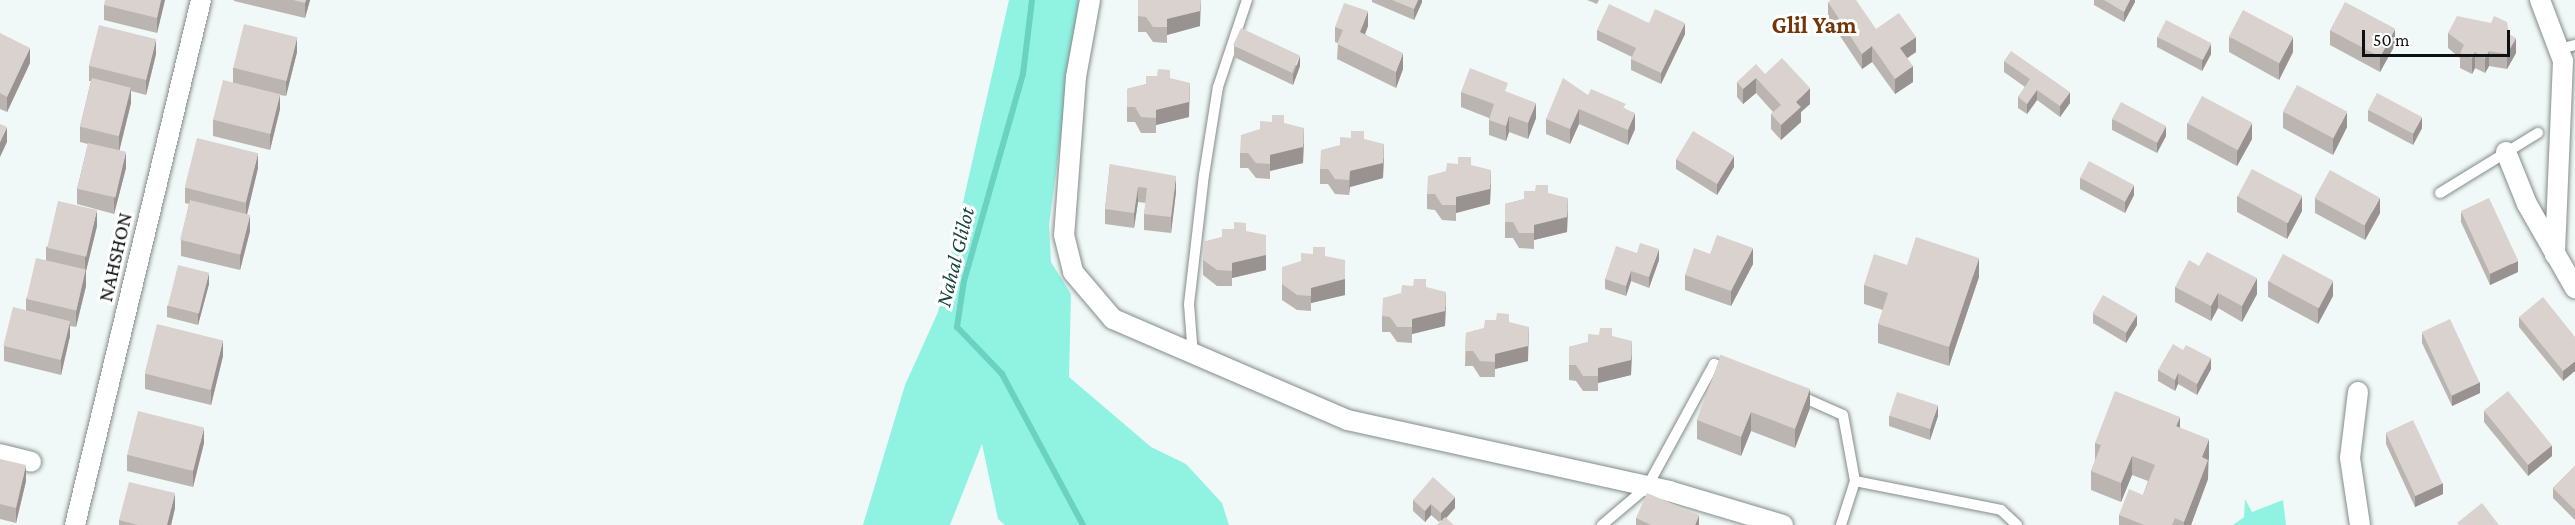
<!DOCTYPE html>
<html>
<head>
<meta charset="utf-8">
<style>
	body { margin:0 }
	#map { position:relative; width:2575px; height:525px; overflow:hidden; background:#f0f9f7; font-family:"Crimson Pro",serif }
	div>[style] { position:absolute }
	.green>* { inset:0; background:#90f3e2 }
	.stream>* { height:6px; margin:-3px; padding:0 3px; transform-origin:3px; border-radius:3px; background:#6bd1c0 }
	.roads { filter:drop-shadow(0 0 2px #848c8a) drop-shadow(0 0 2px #848c8a) }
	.lane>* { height:10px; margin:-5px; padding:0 5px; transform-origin:5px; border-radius:5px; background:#fff }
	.street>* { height:20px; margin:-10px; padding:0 10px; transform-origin:10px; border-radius:10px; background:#fff }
	.wall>* { inset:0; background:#bbb5b1 }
	.shaded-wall>* { inset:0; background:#989390 }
	.building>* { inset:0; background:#d9d2ce; transform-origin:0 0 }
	span { translate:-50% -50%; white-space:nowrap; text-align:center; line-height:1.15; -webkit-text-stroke:6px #fff; paint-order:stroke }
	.street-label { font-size:21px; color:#0e1111 }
	.water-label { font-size:22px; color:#17453e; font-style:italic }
	.quarter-label { font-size:24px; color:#723608; font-weight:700 }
	.scale { position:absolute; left:2362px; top:30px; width:148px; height:27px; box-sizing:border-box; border:3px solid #0e1111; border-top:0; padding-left:8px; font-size:18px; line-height:21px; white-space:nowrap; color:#0e1111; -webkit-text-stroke:4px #fff; paint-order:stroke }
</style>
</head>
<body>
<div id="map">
	<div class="green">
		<i style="clip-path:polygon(1009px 0,1079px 0,1049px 225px,1051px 262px,1071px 294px,1069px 377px,1151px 447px,1186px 464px,1222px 503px,1229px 525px,1005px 525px,998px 519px,982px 444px,950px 525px,863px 525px,905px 385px,938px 312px)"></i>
		<i style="clip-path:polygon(2245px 499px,2252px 512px,2283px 500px,2286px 525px,2233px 525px,2244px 517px)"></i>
	</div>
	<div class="stream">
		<i style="left:1032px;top:0;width:75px;rotate:96.9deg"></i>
		<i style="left:1023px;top:74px;width:215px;rotate:105.9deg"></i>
		<i style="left:964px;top:281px;width:47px;rotate:98.7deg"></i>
		<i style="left:957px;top:327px;width:65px;rotate:46.2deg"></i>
		<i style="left:1002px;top:374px;width:171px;rotate:61.8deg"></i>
	</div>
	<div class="roads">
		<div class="lane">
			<i style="left:2560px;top:49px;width:16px;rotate:-15deg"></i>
			<i style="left:2440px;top:193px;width:115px;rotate:-31.5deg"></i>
			<i style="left:1193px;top:356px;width:52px;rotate:-94.4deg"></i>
			<i style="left:1189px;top:304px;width:130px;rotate:-83.4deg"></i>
			<i style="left:1204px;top:175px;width:89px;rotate:-81deg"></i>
			<i style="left:1218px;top:87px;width:92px;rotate:-71.6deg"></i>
			<i style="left:1798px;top:395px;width:49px;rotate:24deg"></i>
			<i style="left:1843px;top:415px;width:67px;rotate:79.7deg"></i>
			<i style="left:1855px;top:481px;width:46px;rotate:107.7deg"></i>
			<i style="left:1855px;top:481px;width:149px;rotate:11.2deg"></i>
			<i style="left:2001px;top:510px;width:22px;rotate:43deg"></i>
			<i style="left:1602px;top:525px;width:59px;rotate:-40.2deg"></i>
			<i style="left:1647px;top:487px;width:140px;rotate:-61.4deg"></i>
			<i style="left:1714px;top:364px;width:17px;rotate:21deg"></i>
		</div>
		<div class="street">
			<i style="left:1090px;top:0;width:78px;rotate:100.3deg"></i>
			<i style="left:1076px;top:77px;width:158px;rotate:94.3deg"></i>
			<i style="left:1064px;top:235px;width:38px;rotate:76deg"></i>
			<i style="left:1073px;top:272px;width:62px;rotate:49.6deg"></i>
			<i style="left:1113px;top:319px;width:255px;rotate:23.3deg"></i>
			<i style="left:1347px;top:420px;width:330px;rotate:12.4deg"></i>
			<i style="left:1669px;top:491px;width:119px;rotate:16.6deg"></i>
			<i style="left:2540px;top:0;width:65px;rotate:69.3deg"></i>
			<i style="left:2563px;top:61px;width:194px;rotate:92.4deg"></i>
			<i style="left:2506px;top:152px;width:56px;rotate:68deg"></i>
			<i style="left:2527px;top:204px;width:97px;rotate:60.3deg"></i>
			<i style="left:2358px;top:392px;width:66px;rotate:96.9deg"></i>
			<i style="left:2350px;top:458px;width:68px;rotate:81.5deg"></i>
			<i style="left:0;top:454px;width:32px;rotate:14deg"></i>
			<i style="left:75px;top:525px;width:540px;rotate:-76.5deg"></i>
		</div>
	</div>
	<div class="wall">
		<i style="clip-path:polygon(165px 0,157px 33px,104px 20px,104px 5px)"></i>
		<i style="clip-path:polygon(234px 0,310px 0,305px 18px,234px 1px)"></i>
		<i style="clip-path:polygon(1138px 0,1200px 26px,1167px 35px,1167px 43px,1153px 42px,1146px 32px,1138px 32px)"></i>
		<i style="clip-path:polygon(1372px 0,1422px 0,1422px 2px,1414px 20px,1372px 2px)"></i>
		<i style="clip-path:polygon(1587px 0,1599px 0,1597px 4px)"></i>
		<i style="clip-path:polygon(2094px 0,2135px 0,2135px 2px,2124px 22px,2094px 5px)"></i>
		<i style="clip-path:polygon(1828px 2px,1916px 52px,1907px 58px,1913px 82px,1895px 94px,1872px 62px,1862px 69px,1828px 18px)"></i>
		<i style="clip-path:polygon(1649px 23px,1685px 34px,1661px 84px,1631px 70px,1631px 59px,1632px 57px,1597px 40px,1597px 30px)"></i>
		<i style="clip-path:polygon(1368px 26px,1365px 34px,1403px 69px,1396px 88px,1337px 59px,1338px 43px,1335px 42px,1335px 27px)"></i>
		<i style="clip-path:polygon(2330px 30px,2395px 45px,2380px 72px,2330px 45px)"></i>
		<i style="clip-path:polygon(0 33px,30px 63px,7px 112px,0 109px)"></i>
		<i style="clip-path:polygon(2448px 33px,2509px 34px,2516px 53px,2507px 69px,2489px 66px,2485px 73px,2475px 68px,2472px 74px,2460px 68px,2460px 58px,2448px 48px)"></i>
		<i style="clip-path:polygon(2157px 37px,2211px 54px,2202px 71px,2157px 47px)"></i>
		<i style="clip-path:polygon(2229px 37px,2293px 52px,2279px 80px,2229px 52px)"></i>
		<i style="clip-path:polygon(1234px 46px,1300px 66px,1293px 85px,1234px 57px)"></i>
		<i style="clip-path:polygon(297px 52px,286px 96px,280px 95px,280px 109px,270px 150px,213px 136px,213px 120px,233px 82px,233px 68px)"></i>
		<i style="clip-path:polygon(156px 54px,146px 95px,131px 91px,131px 103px,119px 151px,126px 168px,114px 214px,77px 204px,77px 189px,88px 144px,80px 142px,80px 127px,91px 81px,89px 81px,89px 66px)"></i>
		<i style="clip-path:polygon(2004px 61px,2070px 103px,2060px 117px,2037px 100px,2027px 114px,2018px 108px,2018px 97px,2025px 87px,2004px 72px)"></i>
		<i style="clip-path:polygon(1765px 74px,1810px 104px,1801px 112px,1801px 122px,1781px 140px,1771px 129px,1771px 114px,1773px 112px,1756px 93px,1743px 104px,1737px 97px,1737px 82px)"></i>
		<i style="clip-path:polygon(1170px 78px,1189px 117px,1156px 125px,1156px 133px,1141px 133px,1135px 122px,1127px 122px,1127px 89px)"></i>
		<i style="clip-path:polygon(1461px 92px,1508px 93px,1536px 118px,1528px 139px,1509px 132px,1506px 141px,1489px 135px,1489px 118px,1461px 107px)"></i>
		<i style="clip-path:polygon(1588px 95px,1626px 109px,1635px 129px,1628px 145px,1579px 124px,1570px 144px,1546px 134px,1546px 119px)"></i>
		<i style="clip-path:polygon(2368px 110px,2422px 128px,2413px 145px,2368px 121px)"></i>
		<i style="clip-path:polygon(2283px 112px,2347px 127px,2333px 155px,2283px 128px)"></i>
		<i style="clip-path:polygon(2112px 119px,2166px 136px,2157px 153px,2112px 130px)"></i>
		<i style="clip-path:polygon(2187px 123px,2252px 139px,2237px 166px,2187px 139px)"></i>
		<i style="clip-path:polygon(1284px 124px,1304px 144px,1303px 163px,1270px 171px,1270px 179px,1256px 178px,1248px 168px,1240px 168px,1240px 153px)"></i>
		<i style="clip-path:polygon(1364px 140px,1384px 159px,1383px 178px,1350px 187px,1349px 195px,1335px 194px,1328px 184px,1320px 184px,1320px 169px)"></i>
		<i style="clip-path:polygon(1676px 159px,1734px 167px,1717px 195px,1676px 169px)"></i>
		<i style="clip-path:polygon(1110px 164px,1176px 192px,1171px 233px,1144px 230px,1144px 214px,1146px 203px,1138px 202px,1134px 228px,1105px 224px,1105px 209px)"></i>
		<i style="clip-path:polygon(1471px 165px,1491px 185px,1490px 204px,1456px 213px,1456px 221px,1442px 220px,1435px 210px,1427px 209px,1427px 194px)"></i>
		<i style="clip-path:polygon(258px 168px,247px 215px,250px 231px,240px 270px,181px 256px,181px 240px,189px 204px,185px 203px,185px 188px)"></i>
		<i style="clip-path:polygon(2080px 178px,2134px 195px,2125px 213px,2080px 189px)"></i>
		<i style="clip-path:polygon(1548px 193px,1568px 213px,1567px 232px,1534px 240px,1534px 249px,1519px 248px,1513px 238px,1505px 238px,1505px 204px)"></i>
		<i style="clip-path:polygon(2237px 196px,2302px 211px,2287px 239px,2237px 212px)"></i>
		<i style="clip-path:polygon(2315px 198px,2380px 213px,2365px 240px,2315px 213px)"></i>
		<i style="clip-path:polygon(2461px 212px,2518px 272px,2490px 285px,2461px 222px)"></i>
		<i style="clip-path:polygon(97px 226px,86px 271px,86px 286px,76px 327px,70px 326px,70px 336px,61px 375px,4px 361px,4px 346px,26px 310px,26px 299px,46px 260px,46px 247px)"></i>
		<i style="clip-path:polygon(1246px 231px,1266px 270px,1232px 278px,1232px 286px,1217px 286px,1203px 275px,1203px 242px)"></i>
		<i style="clip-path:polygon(1710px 254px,1753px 264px,1731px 306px,1685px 290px,1685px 275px)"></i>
		<i style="clip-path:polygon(1325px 256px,1345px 276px,1345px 295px,1311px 303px,1311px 311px,1297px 310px,1282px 300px,1282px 284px)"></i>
		<i style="clip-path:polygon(1659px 260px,1649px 288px,1631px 281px,1626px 296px,1605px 289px,1605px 279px)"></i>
		<i style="clip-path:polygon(1907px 265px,1979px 277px,1949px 366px,1878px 343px,1878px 324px,1883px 310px,1864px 304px,1864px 285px)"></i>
		<i style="clip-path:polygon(2268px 281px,2333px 296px,2318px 324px,2268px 297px)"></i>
		<i style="clip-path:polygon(209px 284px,198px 325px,167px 317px,167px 306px)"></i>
		<i style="clip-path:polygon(2175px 287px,2257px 294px,2242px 322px,2218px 308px,2211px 321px,2175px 302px)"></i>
		<i style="clip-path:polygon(1426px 288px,1446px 307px,1445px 326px,1412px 334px,1412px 343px,1397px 342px,1390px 332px,1382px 332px,1382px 316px)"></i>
		<i style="clip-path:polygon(2093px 313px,2137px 325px,2126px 343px,2093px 323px)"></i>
		<i style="clip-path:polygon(2519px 317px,2575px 337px,2563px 381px,2519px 327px)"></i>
		<i style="clip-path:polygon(1509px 322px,1528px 361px,1495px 369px,1495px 377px,1480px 377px,1473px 366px,1465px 366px,1466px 333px)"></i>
		<i style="clip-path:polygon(2422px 333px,2480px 393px,2452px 406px,2422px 343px)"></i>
		<i style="clip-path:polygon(1612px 336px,1632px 356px,1631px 375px,1598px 383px,1598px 391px,1583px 391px,1576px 381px,1569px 380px,1569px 347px)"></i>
		<i style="clip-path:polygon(1721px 355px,1810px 408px,1795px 448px,1751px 431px,1741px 456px,1697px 439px,1697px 420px)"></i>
		<i style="clip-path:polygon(223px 356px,211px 405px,145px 389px,145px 374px)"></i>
		<i style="clip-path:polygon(2211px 369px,2197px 395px,2178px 384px,2175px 391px,2158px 381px,2158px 370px)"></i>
		<i style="clip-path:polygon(2484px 411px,2552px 456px,2528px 476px,2484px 422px)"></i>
		<i style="clip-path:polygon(1889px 416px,1938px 416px,1930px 440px,1889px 426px)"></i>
		<i style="clip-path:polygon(2180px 428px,2209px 458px,2208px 479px,2191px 525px,2119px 525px,2119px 515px,2143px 495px,2148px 481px,2132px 475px,2121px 502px,2091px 490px,2091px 471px,2095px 461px,2095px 443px)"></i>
		<i style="clip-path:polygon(2386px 433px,2443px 494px,2415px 507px,2386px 444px)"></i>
		<i style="clip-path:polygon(204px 443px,193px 487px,127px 471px,127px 455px)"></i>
		<i style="clip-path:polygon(0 459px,26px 481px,16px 523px,0 519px)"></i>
		<i style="clip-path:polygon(2575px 466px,2575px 520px,2553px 498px,2553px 488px)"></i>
		<i style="clip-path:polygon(1413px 500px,1455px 508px,1439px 522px,1431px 515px,1425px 522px,1413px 511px)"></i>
		<i style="clip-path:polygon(175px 508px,171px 525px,119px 525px,119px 520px)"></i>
		<i style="clip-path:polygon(1636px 518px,1699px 525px,1636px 525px)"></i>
	</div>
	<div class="shaded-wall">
		<i style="clip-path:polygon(161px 0,165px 0,157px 33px,157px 18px)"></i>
		<i style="clip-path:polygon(306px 0,310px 0,305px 18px,305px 3px)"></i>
		<i style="clip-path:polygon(1201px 0,1200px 26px,1167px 35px,1167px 43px,1167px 19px)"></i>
		<i style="clip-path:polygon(1418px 0,1422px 0,1422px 2px,1414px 20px,1414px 9px)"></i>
		<i style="clip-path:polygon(2130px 0,2135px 0,2135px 2px,2124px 22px,2124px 12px)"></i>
		<i style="clip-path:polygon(1368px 11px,1368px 26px,1360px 47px,1360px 32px)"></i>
		<i style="clip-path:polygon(1685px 23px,1685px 34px,1661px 84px,1661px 73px)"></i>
		<i style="clip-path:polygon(2395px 29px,2395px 45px,2380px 72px,2380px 56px)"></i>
		<i style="clip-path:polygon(297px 37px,297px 52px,286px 96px,286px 81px)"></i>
		<i style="clip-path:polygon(1916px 37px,1916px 52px,1900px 63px,1900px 48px)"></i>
		<i style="clip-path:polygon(2293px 37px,2293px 52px,2279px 80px,2279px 64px)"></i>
		<i style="clip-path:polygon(2516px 38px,2516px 53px,2507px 69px,2507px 54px)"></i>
		<i style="clip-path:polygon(156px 39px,156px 54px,146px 95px,146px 80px)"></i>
		<i style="clip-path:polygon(2211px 43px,2211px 54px,2202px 71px,2202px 60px)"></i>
		<i style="clip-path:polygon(1872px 46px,1872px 62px,1862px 69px,1862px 54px)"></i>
		<i style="clip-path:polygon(30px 48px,30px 63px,7px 112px,7px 97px)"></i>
		<i style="clip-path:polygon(2489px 51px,2489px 66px,2485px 73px,2485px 58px)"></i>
		<i style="clip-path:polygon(2475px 52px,2475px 68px,2472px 74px,2472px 58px)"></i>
		<i style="clip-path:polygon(1403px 53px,1403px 69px,1396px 88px,1396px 72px)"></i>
		<i style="clip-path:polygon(1300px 56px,1300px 66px,1293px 85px,1293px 75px)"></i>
		<i style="clip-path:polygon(1913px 66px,1913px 82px,1895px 94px,1895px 79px)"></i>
		<i style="clip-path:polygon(1756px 78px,1756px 93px,1743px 104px,1743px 89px)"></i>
		<i style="clip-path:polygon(1190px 83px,1189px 117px,1156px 125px,1156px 133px,1156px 110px)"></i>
		<i style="clip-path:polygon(131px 88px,131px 103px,119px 152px,119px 136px)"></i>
		<i style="clip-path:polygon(1810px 88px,1810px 104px,1801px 112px,1801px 122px,1781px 140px,1781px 125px,1796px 102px)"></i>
		<i style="clip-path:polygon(2037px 90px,2037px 100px,2027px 114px,2027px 104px)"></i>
		<i style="clip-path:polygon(2070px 92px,2070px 103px,2060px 117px,2060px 106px)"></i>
		<i style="clip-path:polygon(280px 94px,280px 109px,270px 150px,270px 134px)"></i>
		<i style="clip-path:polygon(1536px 103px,1536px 118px,1528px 139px,1528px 123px)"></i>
		<i style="clip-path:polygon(1579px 109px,1579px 124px,1570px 144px,1570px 129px)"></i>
		<i style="clip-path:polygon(2347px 112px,2347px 127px,2333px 155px,2333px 139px)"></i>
		<i style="clip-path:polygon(1635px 113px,1635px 129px,1628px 145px,1628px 130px)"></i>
		<i style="clip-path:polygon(1509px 116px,1509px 132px,1506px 141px,1506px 126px)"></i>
		<i style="clip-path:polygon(2422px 117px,2422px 128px,2413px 145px,2413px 134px)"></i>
		<i style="clip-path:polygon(2252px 123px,2252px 139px,2237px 166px,2237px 151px)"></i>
		<i style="clip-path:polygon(2166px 126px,2166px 136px,2157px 153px,2157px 143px)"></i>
		<i style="clip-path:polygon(7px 127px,7px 142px,0 157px,0 142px)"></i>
		<i style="clip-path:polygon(1304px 128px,1303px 163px,1270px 171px,1270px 179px,1270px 155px)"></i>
		<i style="clip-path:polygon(1384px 144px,1383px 178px,1350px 187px,1349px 195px,1350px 171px)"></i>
		<i style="clip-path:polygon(126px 152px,126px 168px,114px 214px,114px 198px)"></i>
		<i style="clip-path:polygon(258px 153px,258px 168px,246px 218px,246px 202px)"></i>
		<i style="clip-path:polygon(1734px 156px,1734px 167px,1717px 195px,1717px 184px)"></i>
		<i style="clip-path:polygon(1491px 170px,1490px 204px,1456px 213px,1456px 221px,1456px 197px)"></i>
		<i style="clip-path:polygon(1176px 176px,1176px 192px,1171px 233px,1171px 217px)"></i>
		<i style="clip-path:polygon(2134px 185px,2134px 195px,2125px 213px,2125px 202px)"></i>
		<i style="clip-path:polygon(1138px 187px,1138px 202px,1134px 228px,1134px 213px)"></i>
		<i style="clip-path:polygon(2302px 196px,2302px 211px,2287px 239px,2287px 223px)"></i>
		<i style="clip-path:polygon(1568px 198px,1567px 232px,1534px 240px,1534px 249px,1534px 225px)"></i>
		<i style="clip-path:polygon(2380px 198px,2380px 213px,2365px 240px,2365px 225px)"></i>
		<i style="clip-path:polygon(97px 210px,97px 226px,86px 271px,86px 286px,76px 327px,76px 312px,85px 272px,85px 257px)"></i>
		<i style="clip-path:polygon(250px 215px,250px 231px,240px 270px,240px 255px)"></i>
		<i style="clip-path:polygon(1266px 235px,1266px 270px,1232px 278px,1232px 286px,1232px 263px)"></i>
		<i style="clip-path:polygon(1753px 248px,1753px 264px,1731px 306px,1731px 291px)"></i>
		<i style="clip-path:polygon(1659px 249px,1659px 260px,1649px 288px,1649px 277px)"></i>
		<i style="clip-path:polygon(1979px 258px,1979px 277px,1949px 366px,1949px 347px)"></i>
		<i style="clip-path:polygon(1345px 260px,1345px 295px,1311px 303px,1311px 311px,1311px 288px)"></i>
		<i style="clip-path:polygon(2518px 261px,2518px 272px,2490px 285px,2490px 274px)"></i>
		<i style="clip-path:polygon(1631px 271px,1631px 281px,1626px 296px,1626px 286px)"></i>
		<i style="clip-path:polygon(209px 273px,209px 284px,198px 325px,198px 314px)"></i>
		<i style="clip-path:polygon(2257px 278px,2257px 294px,2242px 322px,2242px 306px)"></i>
		<i style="clip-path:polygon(2333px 281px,2333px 296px,2318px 324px,2318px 308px)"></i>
		<i style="clip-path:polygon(1446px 292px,1445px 326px,1412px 334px,1412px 343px,1412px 319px)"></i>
		<i style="clip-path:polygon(2218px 293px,2218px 308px,2211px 321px,2211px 306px)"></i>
		<i style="clip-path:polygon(2137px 315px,2137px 325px,2126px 343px,2126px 332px)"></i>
		<i style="clip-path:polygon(70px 321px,70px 336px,61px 375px,61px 360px)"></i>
		<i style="clip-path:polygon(1529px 327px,1528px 361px,1495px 369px,1495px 377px,1495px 354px)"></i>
		<i style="clip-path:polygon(223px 340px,223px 356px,211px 405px,211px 390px)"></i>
		<i style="clip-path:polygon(1632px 341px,1631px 375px,1598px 383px,1598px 391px,1598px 368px)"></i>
		<i style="clip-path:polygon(2211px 358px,2211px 369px,2197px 395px,2197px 384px)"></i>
		<i style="clip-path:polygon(2575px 361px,2575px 371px,2563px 381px,2563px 371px)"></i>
		<i style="clip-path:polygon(2178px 373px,2178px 384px,2175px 391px,2175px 380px)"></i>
		<i style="clip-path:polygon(2480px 382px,2480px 393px,2452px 406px,2452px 396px)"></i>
		<i style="clip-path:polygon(1810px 389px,1810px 408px,1795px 448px,1795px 429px)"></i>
		<i style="clip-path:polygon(1938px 405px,1938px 416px,1930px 440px,1930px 429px)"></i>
		<i style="clip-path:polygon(1751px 412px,1751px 431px,1741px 456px,1741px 437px)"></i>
		<i style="clip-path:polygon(2180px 417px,2180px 436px,2176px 426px)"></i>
		<i style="clip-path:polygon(204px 428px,204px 443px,193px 487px,193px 471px)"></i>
		<i style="clip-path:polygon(2209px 439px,2209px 458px,2202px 476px,2202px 457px)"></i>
		<i style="clip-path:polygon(2552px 445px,2552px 456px,2528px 476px,2528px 465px)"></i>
		<i style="clip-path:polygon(2132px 456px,2132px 475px,2121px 502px,2121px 483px)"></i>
		<i style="clip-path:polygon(2208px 460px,2208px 479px,2191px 525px,2184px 525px,2184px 522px)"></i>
		<i style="clip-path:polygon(26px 465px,26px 481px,16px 523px,16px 508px)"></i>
		<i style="clip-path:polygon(2443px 483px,2443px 494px,2415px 507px,2415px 496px)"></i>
		<i style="clip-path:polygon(175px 493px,175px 508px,171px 525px,167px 525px)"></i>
		<i style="clip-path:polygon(1455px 497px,1455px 508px,1441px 524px,1441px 513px)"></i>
		<i style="clip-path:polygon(1431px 504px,1431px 515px,1425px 522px,1425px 511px)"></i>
		<i style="clip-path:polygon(1699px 515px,1699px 525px,1695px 525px)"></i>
	</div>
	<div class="building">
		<i style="clip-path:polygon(105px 0,161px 0,157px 18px,104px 5px)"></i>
		<i style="clip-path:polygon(293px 0,306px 0,305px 3px)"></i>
		<i style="clip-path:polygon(1138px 0,1201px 0,1200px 11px,1167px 19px,1167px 27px,1153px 27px,1146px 17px,1138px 16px)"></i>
		<i style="clip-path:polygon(1392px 0,1418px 0,1414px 9px)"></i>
		<i style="clip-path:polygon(1831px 0,1856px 0,1876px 29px,1899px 13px,1916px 37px,1900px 48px,1913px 66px,1895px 79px,1872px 46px,1862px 54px,1828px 2px)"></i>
		<i style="clip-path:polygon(2104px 0,2130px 0,2124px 12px)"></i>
		<i style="left:2345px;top:2px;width:57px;height:32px;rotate:28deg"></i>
		<i style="clip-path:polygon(1344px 3px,1368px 11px,1360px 32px,1403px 53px,1396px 72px,1337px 44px,1343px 30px,1335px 27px)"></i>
		<i style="clip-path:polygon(1609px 4px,1649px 23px,1655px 9px,1685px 23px,1661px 73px,1631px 59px,1636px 48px,1597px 30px)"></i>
		<i style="left:2243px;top:10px;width:57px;height:30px;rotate:28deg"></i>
		<i style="clip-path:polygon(2457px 16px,2491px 23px,2494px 16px,2507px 22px,2509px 34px,2516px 38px,2507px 54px,2489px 51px,2485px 58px,2475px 52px,2472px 58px,2460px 53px,2464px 45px,2448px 33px)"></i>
		<i style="left:2166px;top:20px;width:51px;height:19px;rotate:27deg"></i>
		<i style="left:244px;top:24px;width:55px;height:45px;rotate:14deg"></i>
		<i style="left:99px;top:25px;width:59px;height:42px;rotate:14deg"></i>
		<i style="left:1241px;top:28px;width:65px;height:19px;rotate:25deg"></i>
		<i style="clip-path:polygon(0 33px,30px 48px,7px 97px,0 93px)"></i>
		<i style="clip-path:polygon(2011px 51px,2070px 92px,2060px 106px,2037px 90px,2027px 104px,2018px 97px,2030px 79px,2004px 61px)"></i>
		<i style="clip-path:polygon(1782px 58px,1810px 88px,1796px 102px,1801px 107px,1781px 125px,1771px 114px,1781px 105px,1756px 78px,1743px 89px,1737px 82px,1756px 64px,1765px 74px)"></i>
		<i style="clip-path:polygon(1470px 68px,1508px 83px,1505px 91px,1536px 103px,1528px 123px,1509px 116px,1506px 126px,1489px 120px,1494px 104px,1461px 92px)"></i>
		<i style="clip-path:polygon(1158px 69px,1170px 70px,1170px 78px,1190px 83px,1189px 102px,1156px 110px,1156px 118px,1141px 117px,1135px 107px,1127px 107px,1127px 89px,1146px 84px,1146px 76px,1157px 76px)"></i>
		<i style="left:92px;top:78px;width:40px;height:50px;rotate:14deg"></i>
		<i style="clip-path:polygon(1563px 78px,1588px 95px,1591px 89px,1626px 104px,1623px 108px,1635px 113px,1628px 130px,1579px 109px,1570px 129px,1546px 119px)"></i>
		<i style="left:223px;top:80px;width:59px;height:41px;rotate:14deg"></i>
		<i style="left:2297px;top:85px;width:57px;height:30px;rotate:28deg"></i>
		<i style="left:2377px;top:93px;width:51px;height:19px;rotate:28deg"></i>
		<i style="left:2202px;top:96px;width:57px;height:31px;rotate:28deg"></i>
		<i style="left:2121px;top:102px;width:51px;height:19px;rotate:28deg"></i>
		<i style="clip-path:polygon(1272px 115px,1284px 115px,1284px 123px,1304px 128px,1303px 147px,1270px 155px,1270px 164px,1256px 163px,1248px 153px,1240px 153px,1241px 135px,1260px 129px,1260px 121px,1272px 122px)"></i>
		<i style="clip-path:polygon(0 124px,7px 127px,0 142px)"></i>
		<i style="clip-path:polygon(1351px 131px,1364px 131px,1364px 139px,1384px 144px,1383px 163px,1350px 171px,1349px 180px,1335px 179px,1328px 169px,1320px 169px,1321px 150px,1340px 145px,1340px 137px,1351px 138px)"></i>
		<i style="left:1693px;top:131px;width:48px;height:33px;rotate:31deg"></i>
		<i style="left:197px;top:138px;width:63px;height:51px;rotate:14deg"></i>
		<i style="left:88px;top:143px;width:39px;height:47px;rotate:13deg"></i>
		<i style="clip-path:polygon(1458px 157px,1471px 157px,1471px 165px,1491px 170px,1490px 189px,1456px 197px,1456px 205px,1442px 205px,1435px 194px,1427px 194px,1428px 176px,1446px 171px,1447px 163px,1458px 164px)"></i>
		<i style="left:2089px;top:161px;width:51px;height:19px;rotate:28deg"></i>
		<i style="clip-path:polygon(1110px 164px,1176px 176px,1171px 217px,1144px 214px,1147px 188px,1138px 187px,1134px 213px,1105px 209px)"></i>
		<i style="left:2252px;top:169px;width:57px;height:31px;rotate:28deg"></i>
		<i style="left:2330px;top:170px;width:57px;height:32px;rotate:29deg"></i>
		<i style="clip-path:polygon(1536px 185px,1548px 185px,1548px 193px,1568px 198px,1567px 217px,1534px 225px,1534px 233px,1519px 233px,1513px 222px,1505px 222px,1505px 204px,1524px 199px,1524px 191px,1535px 191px)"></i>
		<i style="left:2489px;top:198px;width:69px;height:31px;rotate:65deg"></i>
		<i style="left:190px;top:200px;width:62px;height:41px;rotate:14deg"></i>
		<i style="left:58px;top:201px;width:40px;height:48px;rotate:13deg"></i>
		<i style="clip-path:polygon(1234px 222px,1246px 223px,1246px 231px,1266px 235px,1266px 255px,1232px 263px,1232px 271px,1217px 270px,1203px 260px,1203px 242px,1222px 237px,1222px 229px,1234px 229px)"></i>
		<i style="clip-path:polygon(1717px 235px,1753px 248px,1731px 291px,1685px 275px,1694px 248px,1710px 254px)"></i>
		<i style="clip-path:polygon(1916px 237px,1979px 258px,1949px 347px,1878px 324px,1888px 293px,1864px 285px,1874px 254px,1907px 265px)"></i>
		<i style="clip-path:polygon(1640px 243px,1659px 249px,1649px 277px,1631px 271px,1626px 286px,1605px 279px,1616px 246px,1637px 253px)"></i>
		<i style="clip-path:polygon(1313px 247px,1325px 247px,1325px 256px,1345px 260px,1345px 279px,1311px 288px,1311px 296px,1297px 295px,1282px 284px,1282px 267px,1301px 261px,1301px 253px,1313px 254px)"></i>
		<i style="clip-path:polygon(2207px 252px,2257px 278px,2242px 306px,2218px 293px,2211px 306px,2175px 287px,2189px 260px,2199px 266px)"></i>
		<i style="left:2283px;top:254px;width:57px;height:31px;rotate:28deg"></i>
		<i style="left:36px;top:258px;width:51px;height:42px;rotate:13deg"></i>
		<i style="left:178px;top:265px;width:32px;height:42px;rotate:14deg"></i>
		<i style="clip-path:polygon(1414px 279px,1426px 279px,1426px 287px,1446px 292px,1445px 311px,1412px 319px,1412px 327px,1397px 327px,1390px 317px,1382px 316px,1383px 298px,1401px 293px,1402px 285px,1413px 286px)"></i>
		<i style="left:2103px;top:295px;width:39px;height:21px;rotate:30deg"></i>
		<i style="clip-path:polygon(2543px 297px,2575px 337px,2575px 361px,2563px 371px,2519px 317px)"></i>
		<i style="left:13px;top:307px;width:59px;height:40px;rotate:14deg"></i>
		<i style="clip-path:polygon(1497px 313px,1509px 314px,1509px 322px,1529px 327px,1528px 346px,1495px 354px,1495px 362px,1480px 361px,1473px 351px,1465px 351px,1466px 333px,1484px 328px,1485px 320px,1496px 320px)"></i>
		<i style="left:2450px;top:319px;width:70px;height:31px;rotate:65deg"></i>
		<i style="left:157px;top:324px;width:68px;height:51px;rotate:14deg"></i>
		<i style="clip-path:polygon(1600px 328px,1612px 328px,1612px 336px,1632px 341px,1631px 360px,1598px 368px,1598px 376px,1583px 376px,1576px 365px,1569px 365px,1569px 347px,1588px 342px,1588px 334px,1599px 335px)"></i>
		<i style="clip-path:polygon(2173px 344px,2183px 350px,2186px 345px,2211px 358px,2197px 384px,2178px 373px,2175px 380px,2158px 370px)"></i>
		<i style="clip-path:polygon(1721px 355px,1810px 389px,1795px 429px,1751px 412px,1741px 437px,1697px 420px)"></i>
		<i style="clip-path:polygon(2115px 391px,2180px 417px,2176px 426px,2209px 439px,2202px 457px,2208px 460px,2184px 522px,2175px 518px,2172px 525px,2144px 525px,2119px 515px,2129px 489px,2143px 495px,2155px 465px,2132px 456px,2121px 483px,2091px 471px,2101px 445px,2095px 443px)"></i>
		<i style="left:2508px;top:391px;width:70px;height:31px;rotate:51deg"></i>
		<i style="left:1897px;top:392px;width:43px;height:25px;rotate:18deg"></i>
		<i style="left:138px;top:411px;width:68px;height:45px;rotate:14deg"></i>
		<i style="left:2413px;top:420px;width:70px;height:30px;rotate:65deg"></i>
		<i style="clip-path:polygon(0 459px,26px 465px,16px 508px,0 504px)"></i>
		<i style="clip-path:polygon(2575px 466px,2575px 510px,2553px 488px)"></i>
		<i style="clip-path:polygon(1433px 477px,1455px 497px,1441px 513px,1431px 504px,1425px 511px,1413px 500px)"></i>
		<i style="clip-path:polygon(129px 482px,175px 493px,167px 525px,138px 525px,119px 520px)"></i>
		<i style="clip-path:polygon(1647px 493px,1699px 515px,1695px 525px,1651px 525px,1636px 518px)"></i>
		<i style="clip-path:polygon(2482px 503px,2499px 525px,2459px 525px,2457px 523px)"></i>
		<i style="clip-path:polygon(1445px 517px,1454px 525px,1437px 525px)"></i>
	</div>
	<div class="street-label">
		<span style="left:115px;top:257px;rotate:-77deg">NAHSHON</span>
	</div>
	<div class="water-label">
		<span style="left:955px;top:257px;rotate:-76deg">Nahal Glilot</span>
	</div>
	<div class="quarter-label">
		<span style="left:1814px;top:25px">Glil Yam</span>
	</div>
	<div class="scale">50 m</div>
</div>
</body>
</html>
